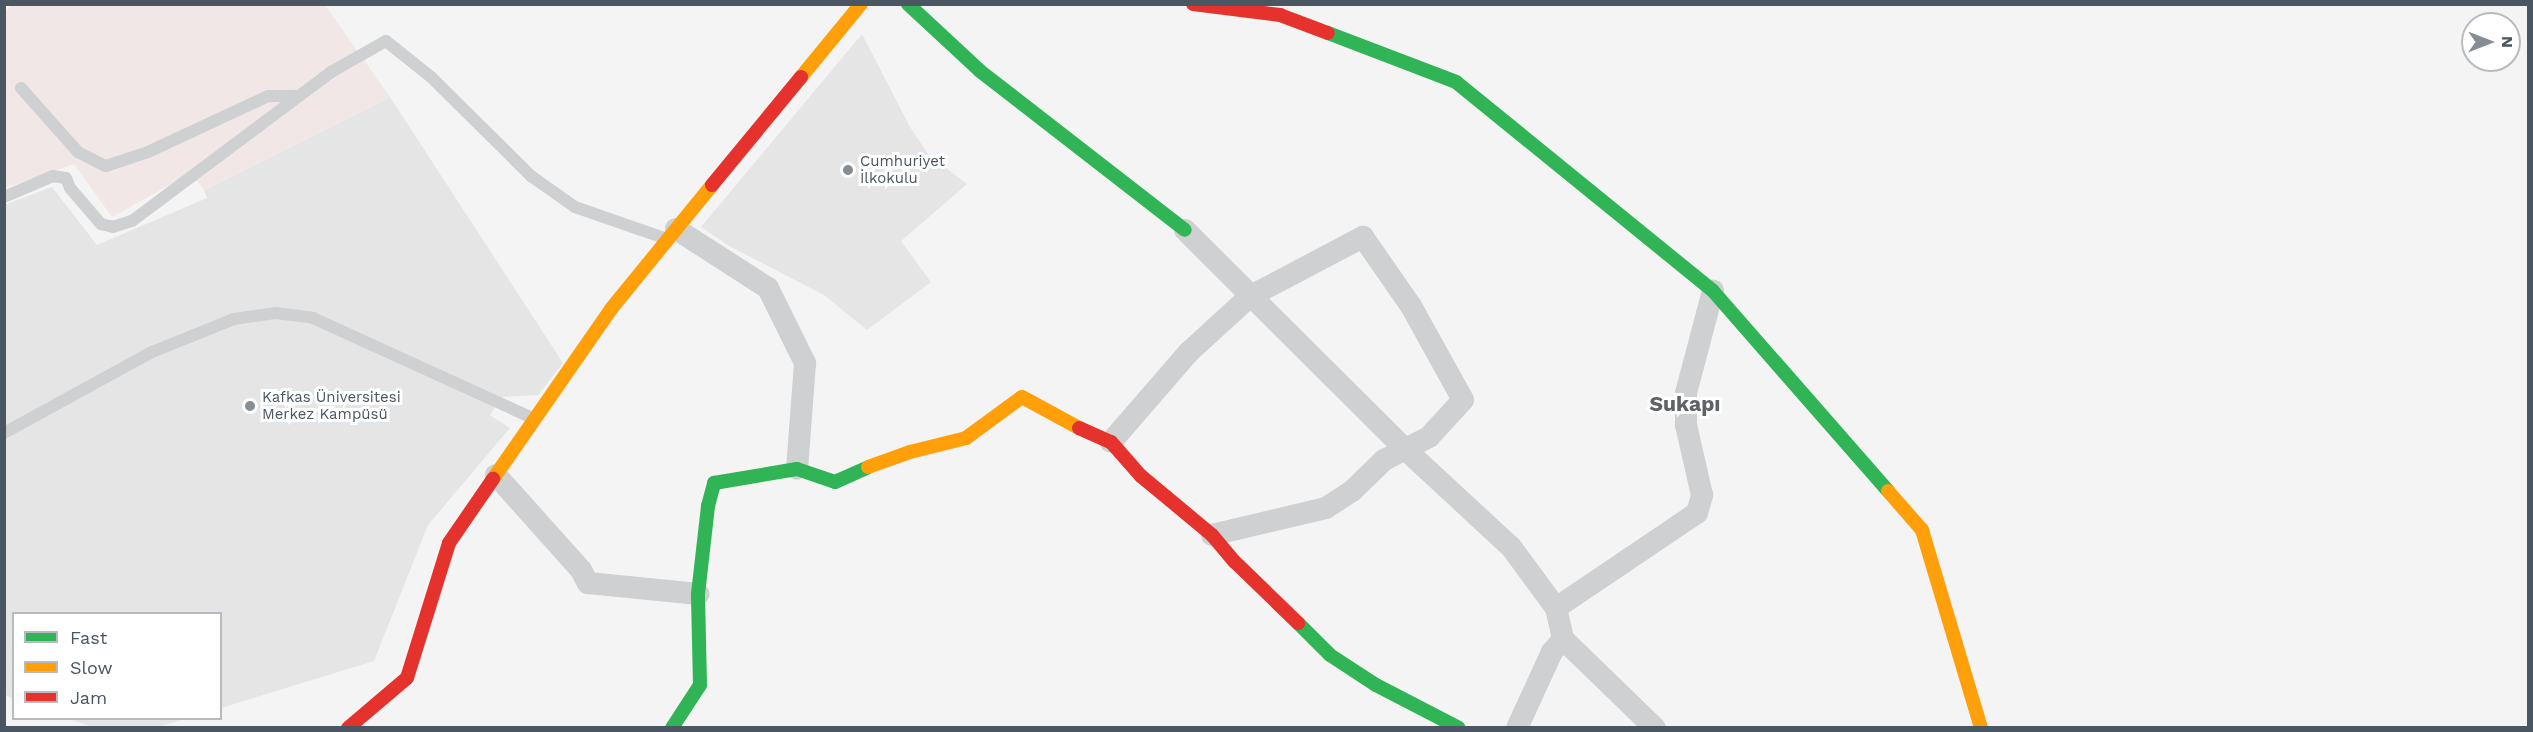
<!DOCTYPE html>
<html>
<head>
<meta charset="utf-8">
<style>
	body { margin:0 }
	#map { position:relative; width:2533px; height:732px; overflow:hidden; background:#f4f4f4; font-family:"Work Sans",sans-serif }
	div>[style] { position:absolute }
	.education>* { inset:0; background:#e6e5e6 }
	.medical>* { inset:0; background:#f1e7e6 }
	.lane>* { height:12px; margin:-6px; padding:0 6px; transform-origin:6px; border-radius:6px; background:#ced0d2 }
	.street>* { height:22px; margin:-11px; padding:0 11px; transform-origin:11px; border-radius:11px; background:#ced0d2 }
	.fast>* { height:14px; margin:-7px; padding:0 7px; transform-origin:7px; border-radius:7px; background:#30b455 }
	.slow>* { height:14px; margin:-7px; padding:0 7px; transform-origin:7px; border-radius:7px; background:#ff9f0a }
	.jam>* { height:14px; margin:-7px; padding:0 7px; transform-origin:7px; border-radius:7px; background:#e5322d }
	.dots>* { width:16px; height:16px; translate:-50% -50%; box-sizing:border-box; border:3px solid #fff; border-radius:50% }
	span { translate:-50% -50%; white-space:nowrap; text-align:center; line-height:1.15; -webkit-text-stroke:6px #fff; paint-order:stroke }
	.poi-label { font-size:15px; color:#4a5661 }
	.left { translate:0 -50%; text-align:left }
	.district-label { font-size:21px; color:#5f6368; font-weight:700 }
	.frame { position:absolute; inset:0; border:6px solid #4a5661; pointer-events:none }
	.legend { position:absolute; left:12px; top:612px; width:210px; height:108px; box-sizing:border-box; background:#fff; border:2px solid #b7bbc0; margin:0; padding:8px 10px; list-style:none; font-size:18px; color:#4a5661 }
	.legend li { display:flex; align-items:center; gap:12px; height:30px }
	.legend b { width:30px; border:2px solid #b7bbc0 }
	.north { position:absolute; left:2461px; top:12px; width:60px; height:60px; box-sizing:border-box; background:#fff; border:2px solid #b7bbc0; border-radius:50%; rotate:90deg; font-size:16px; font-weight:700; line-height:24px; text-align:center; color:#4a5661 }
	.north::after { content:''; display:block; margin:auto; width:21px; height:27px; background:#868d94; clip-path:polygon(50% 0,100% 100%,50% 72%,0 100%) }
</style>
</head>
<body>
<div id="map">
	<div class="education">
		<i style="clip-path:polygon(862px 34px,910px 127px,929px 155px,967px 184px,901px 241px,931px 282px,867px 330px,824px 295px,729px 246px,701px 227px)"></i>
		<i style="clip-path:polygon(390px 97px,563px 363px,538px 395px,502px 397px,490px 415px,510px 428px,428px 525px,374px 661px,221px 708px,220px 614px,14px 614px,13px 698px,5px 695px,4px 205px,52px 187px,97px 245px,207px 198px,204px 190px)"></i>
		<i style="clip-path:polygon(69px 719px,184px 719px,155px 728px,93px 727px)"></i>
	</div>
	<div class="medical">
		<i style="clip-path:polygon(13px 5px,325px 5px,390px 97px,204px 190px,191px 173px,112px 217px,74px 164px,5px 188px,4px 12px)"></i>
	</div>
	<div class="lane">
		<i style="left:21px;top:88px;width:86px;rotate:48.3deg"></i>
		<i style="left:78px;top:152px;width:31px;rotate:27deg"></i>
		<i style="left:106px;top:166px;width:44px;rotate:-18.4deg"></i>
		<i style="left:148px;top:152px;width:132px;rotate:-25deg"></i>
		<i style="left:268px;top:96px;width:31px"></i>
		<i style="left:4px;top:197px;width:53px;rotate:-23.2deg"></i>
		<i style="left:53px;top:176px;width:13px;rotate:9deg"></i>
		<i style="left:66px;top:178px;width:11px;rotate:68deg"></i>
		<i style="left:70px;top:188px;width:48px;rotate:49.3deg"></i>
		<i style="left:101px;top:224px;width:12px;rotate:14deg"></i>
		<i style="left:113px;top:227px;width:20px;rotate:-18deg"></i>
		<i style="left:132px;top:221px;width:249px;rotate:-36.8deg"></i>
		<i style="left:331px;top:72px;width:63px;rotate:-29.4deg"></i>
		<i style="left:386px;top:41px;width:58px;rotate:38.7deg"></i>
		<i style="left:431px;top:77px;width:141px;rotate:44.7deg"></i>
		<i style="left:531px;top:176px;width:54px;rotate:35.2deg"></i>
		<i style="left:575px;top:207px;width:97px;rotate:19.2deg"></i>
		<i style="left:4px;top:433px;width:169px;rotate:-28.7deg"></i>
		<i style="left:152px;top:352px;width:88px;rotate:-21.9deg"></i>
		<i style="left:234px;top:319px;width:41px;rotate:-8.3deg"></i>
		<i style="left:275px;top:313px;width:38px;rotate:7deg"></i>
		<i style="left:313px;top:318px;width:244px;rotate:24.5deg"></i>
	</div>
	<div class="street">
		<i style="left:676px;top:229px;width:109px;rotate:32.7deg"></i>
		<i style="left:768px;top:288px;width:84px;rotate:63.7deg"></i>
		<i style="left:805px;top:363px;width:106px;rotate:94.3deg"></i>
		<i style="left:1185px;top:230px;width:310px;rotate:44.9deg"></i>
		<i style="left:1405px;top:449px;width:144px;rotate:42.8deg"></i>
		<i style="left:1511px;top:547px;width:76px;rotate:53.6deg"></i>
		<i style="left:1556px;top:608px;width:32px;rotate:77deg"></i>
		<i style="left:1563px;top:639px;width:128px;rotate:44.1deg"></i>
		<i style="left:1111px;top:442px;width:119px;rotate:-49.1deg"></i>
		<i style="left:1189px;top:352px;width:81px;rotate:-42.5deg"></i>
		<i style="left:1249px;top:297px;width:129px;rotate:-27.8deg"></i>
		<i style="left:1363px;top:237px;width:84px;rotate:55.2deg"></i>
		<i style="left:1411px;top:306px;width:107px;rotate:61deg"></i>
		<i style="left:1463px;top:400px;width:50px;rotate:132.6deg"></i>
		<i style="left:1429px;top:437px;width:51px;rotate:152.9deg"></i>
		<i style="left:1384px;top:460px;width:45px;rotate:135.9deg"></i>
		<i style="left:1352px;top:491px;width:31px;rotate:147deg"></i>
		<i style="left:1326px;top:508px;width:117px;rotate:166.7deg"></i>
		<i style="left:496px;top:475px;width:127px;rotate:48.2deg"></i>
		<i style="left:581px;top:570px;width:15px;rotate:62deg"></i>
		<i style="left:588px;top:583px;width:111px;rotate:5.7deg"></i>
		<i style="left:1556px;top:608px;width:170px;rotate:-34deg"></i>
		<i style="left:1697px;top:513px;width:19px;rotate:-74deg"></i>
		<i style="left:1702px;top:495px;width:72px;rotate:-102.9deg"></i>
		<i style="left:1686px;top:425px;width:32px;rotate:-90deg"></i>
		<i style="left:1686px;top:393px;width:106px;rotate:-75.2deg"></i>
		<i style="left:1517px;top:728px;width:84px;rotate:-65.3deg"></i>
		<i style="left:1552px;top:652px;width:17px;rotate:-50deg"></i>
	</div>
	<div class="fast">
		<i style="left:908px;top:4px;width:98px;rotate:42.9deg"></i>
		<i style="left:980px;top:71px;width:259px;rotate:37.8deg"></i>
		<i style="left:1328px;top:33px;width:137px;rotate:20.9deg"></i>
		<i style="left:1456px;top:82px;width:331px;rotate:39.1deg"></i>
		<i style="left:1713px;top:291px;width:266px;rotate:48.8deg"></i>
		<i style="left:1298px;top:623px;width:45px;rotate:45deg"></i>
		<i style="left:1330px;top:655px;width:55px;rotate:33.1deg"></i>
		<i style="left:1376px;top:685px;width:93px;rotate:27.4deg"></i>
		<i style="left:672px;top:728px;width:51px;rotate:-56.9deg"></i>
		<i style="left:700px;top:685px;width:91px;rotate:-91.3deg"></i>
		<i style="left:698px;top:594px;width:89px;rotate:-83.5deg"></i>
		<i style="left:708px;top:506px;width:24px;rotate:-75deg"></i>
		<i style="left:714px;top:483px;width:84px;rotate:-9.6deg"></i>
		<i style="left:797px;top:469px;width:40px;rotate:18.9deg"></i>
		<i style="left:835px;top:482px;width:36px;rotate:-24deg"></i>
	</div>
	<div class="slow">
		<i style="left:801px;top:77px;width:94px;rotate:-50.6deg"></i>
		<i style="left:868px;top:467px;width:45px;rotate:-19.7deg"></i>
		<i style="left:910px;top:452px;width:58px;rotate:-14deg"></i>
		<i style="left:966px;top:438px;width:69px;rotate:-36.2deg"></i>
		<i style="left:1022px;top:397px;width:65px;rotate:28.5deg"></i>
		<i style="left:493px;top:479px;width:207px;rotate:-55.2deg"></i>
		<i style="left:611px;top:309px;width:160px;rotate:-50.8deg"></i>
		<i style="left:1888px;top:491px;width:52px;rotate:48.9deg"></i>
		<i style="left:1922px;top:530px;width:207px;rotate:73.4deg"></i>
	</div>
	<div class="jam">
		<i style="left:1193px;top:4px;width:88px;rotate:7.2deg"></i>
		<i style="left:1280px;top:15px;width:51px;rotate:20.6deg"></i>
		<i style="left:712px;top:185px;width:140px;rotate:-50.5deg"></i>
		<i style="left:1079px;top:428px;width:35px;rotate:24deg"></i>
		<i style="left:1111px;top:442px;width:45px;rotate:48.6deg"></i>
		<i style="left:1141px;top:476px;width:92px;rotate:39.7deg"></i>
		<i style="left:1212px;top:535px;width:35px;rotate:50deg"></i>
		<i style="left:1235px;top:562px;width:88px;rotate:44.1deg"></i>
		<i style="left:348px;top:728px;width:77px;rotate:-40.3deg"></i>
		<i style="left:407px;top:678px;width:141px;rotate:-72.7deg"></i>
		<i style="left:449px;top:543px;width:78px;rotate:-55.5deg"></i>
	</div>
	<div class="dots">
		<i style="left:848px;top:170px;background:#868d94"></i>
		<i style="left:250px;top:406px;background:#868d94"></i>
	</div>
	<div class="poi-label">
		<span class="left" style="left:860px;top:170px">Cumhuriyet<br>İlkokulu</span>
		<span class="left" style="left:262px;top:406px">Kafkas Üniversitesi<br>Merkez Kampüsü</span>
	</div>
	<div class="district-label">
		<span style="left:1685px;top:404px">Sukapı</span>
	</div>
	<div class="frame"></div>
	<ul class="legend">
	<li><b style="height:8px;background:#30b455"></b>Fast</li>
	<li><b style="height:8px;background:#ff9f0a"></b>Slow</li>
	<li><b style="height:8px;background:#e5322d"></b>Jam</li>
	</ul>
	<div class="north">N</div>
</div>
</body>
</html>
